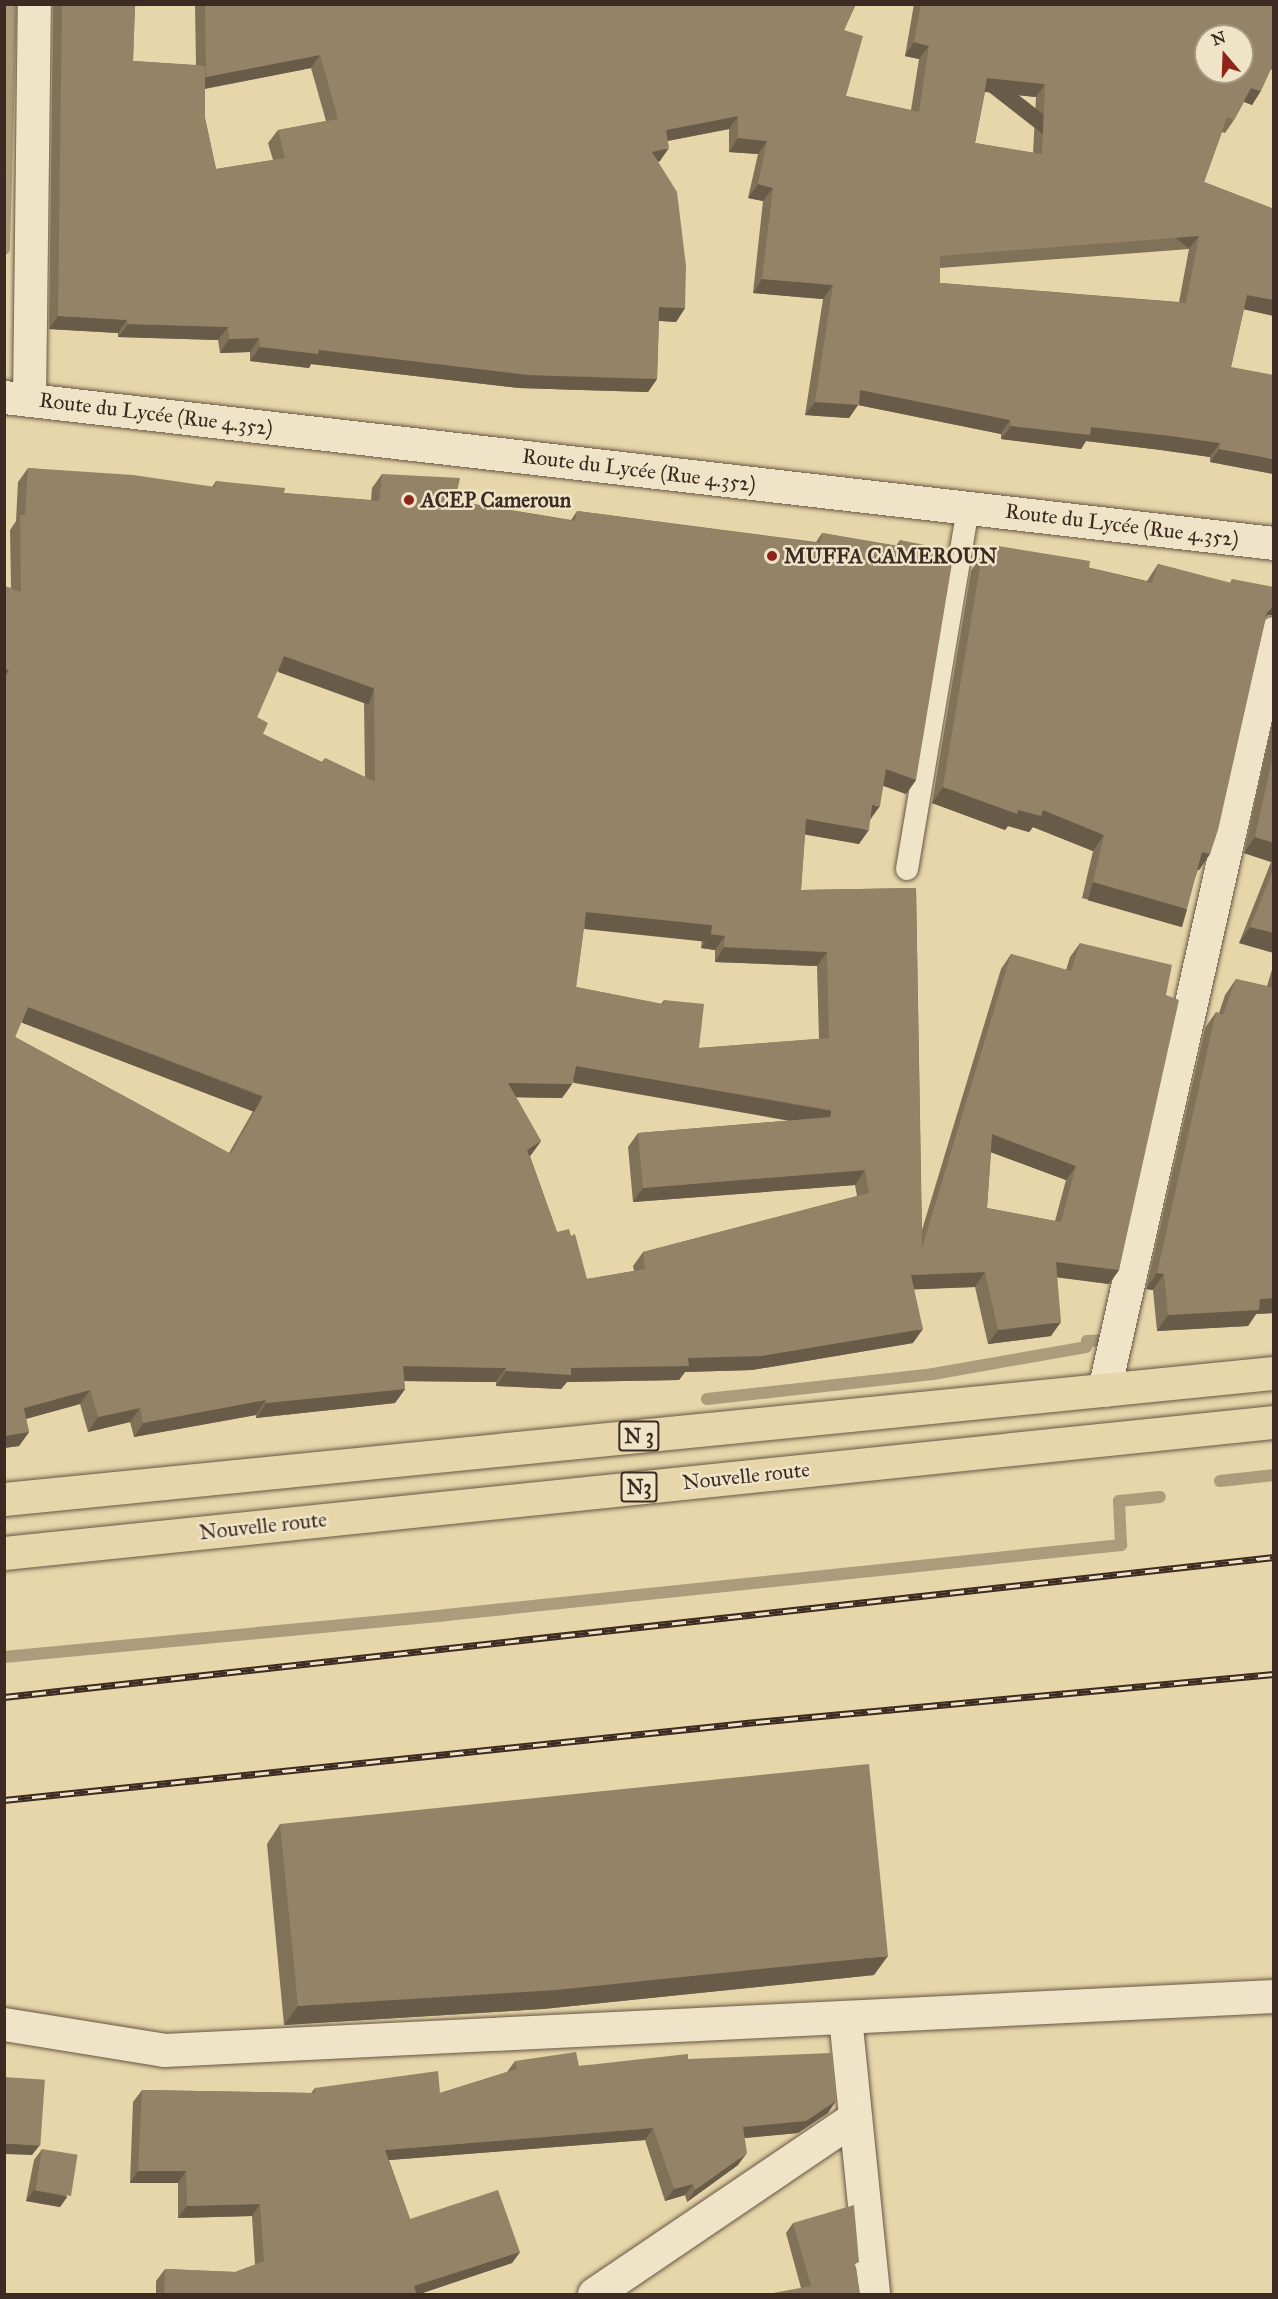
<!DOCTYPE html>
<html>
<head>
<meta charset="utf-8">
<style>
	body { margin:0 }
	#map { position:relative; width:1278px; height:2299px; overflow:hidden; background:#e6d6a9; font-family:"IM FELL Great Primer",serif }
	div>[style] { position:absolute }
	.stream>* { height:12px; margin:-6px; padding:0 6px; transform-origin:6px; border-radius:6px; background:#ad9c7b }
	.roads { filter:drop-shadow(0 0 2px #675544) drop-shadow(0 0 2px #675544) }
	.lane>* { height:22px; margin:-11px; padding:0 11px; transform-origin:11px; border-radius:11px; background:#efe4c7 }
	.street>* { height:33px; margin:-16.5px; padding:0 16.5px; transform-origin:16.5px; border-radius:16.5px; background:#efe4c7 }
	.secondary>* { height:33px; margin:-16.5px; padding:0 16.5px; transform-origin:16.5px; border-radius:16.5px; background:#efe4c7 }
	.highway>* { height:33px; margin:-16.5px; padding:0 16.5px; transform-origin:16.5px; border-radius:16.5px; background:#e6d6a9 }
	.rail>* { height:7px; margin-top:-3.5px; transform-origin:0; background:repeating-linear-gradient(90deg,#efe4c7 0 14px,#3d2a22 0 28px); box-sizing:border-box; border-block:2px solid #3d2a22 }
	.wall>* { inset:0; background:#807159 }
	.shaded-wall>* { inset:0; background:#685c49; transform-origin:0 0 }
	.building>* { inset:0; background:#958368; transform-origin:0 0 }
	.dots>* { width:16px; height:16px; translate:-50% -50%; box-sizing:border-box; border:3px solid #efe4c7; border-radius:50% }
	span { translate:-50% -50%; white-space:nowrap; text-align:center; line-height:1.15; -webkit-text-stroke:5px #efe4c7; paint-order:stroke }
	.shield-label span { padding:2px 4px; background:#efe4c7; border:2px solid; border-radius:4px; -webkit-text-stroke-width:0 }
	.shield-label { font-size:20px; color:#3d2a22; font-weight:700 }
	.street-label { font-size:21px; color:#3d2a22 }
	.poi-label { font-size:21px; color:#3d2a22; font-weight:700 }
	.left { translate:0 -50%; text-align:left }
	.frame { position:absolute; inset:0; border:6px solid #3d2a22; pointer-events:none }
	.north { position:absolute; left:1194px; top:24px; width:60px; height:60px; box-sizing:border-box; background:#efe4c7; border:2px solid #a89a85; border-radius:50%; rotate:341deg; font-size:16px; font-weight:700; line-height:24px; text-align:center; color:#3d2a22 }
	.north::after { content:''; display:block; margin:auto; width:21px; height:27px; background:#8f2418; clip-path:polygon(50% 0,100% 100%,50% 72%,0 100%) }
</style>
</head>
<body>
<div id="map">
	<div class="stream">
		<i style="left:4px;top:249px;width:245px;rotate:-88.4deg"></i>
		<i style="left:707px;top:1399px;width:227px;rotate:-6.3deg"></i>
		<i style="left:933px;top:1374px;width:155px;rotate:-10deg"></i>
		<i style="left:1086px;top:1347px;width:6px;rotate:-81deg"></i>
		<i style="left:1087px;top:1341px;width:27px;rotate:-2deg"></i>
		<i style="left:1220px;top:1481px;width:54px;rotate:-6.3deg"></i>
		<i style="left:4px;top:1657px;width:444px;rotate:-5.4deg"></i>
		<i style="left:446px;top:1615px;width:679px;rotate:-5.92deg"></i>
		<i style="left:1121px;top:1545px;width:44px;rotate:-92.6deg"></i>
		<i style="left:1119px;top:1501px;width:41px;rotate:-5.6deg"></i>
	</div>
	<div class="roads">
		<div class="lane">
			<i style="left:907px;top:869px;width:367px;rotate:-80.4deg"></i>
		</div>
		<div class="street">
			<i style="left:29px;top:400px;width:396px;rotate:-89.3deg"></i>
			<i style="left:1104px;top:1390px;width:776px;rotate:-77.34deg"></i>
			<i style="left:845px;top:2017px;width:278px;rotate:84.2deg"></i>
			<i style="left:4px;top:2024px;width:162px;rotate:9.2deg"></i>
			<i style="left:164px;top:2050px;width:1111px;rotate:-2.79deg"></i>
			<i style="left:594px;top:2294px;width:315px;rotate:-34.1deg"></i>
		</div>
		<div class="secondary">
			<i style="left:4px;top:397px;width:1278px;rotate:6.56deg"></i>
		</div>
		<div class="highway">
			<i style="left:4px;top:1499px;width:1276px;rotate:-5.67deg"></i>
			<i style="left:4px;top:1553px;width:1277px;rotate:-5.89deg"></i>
		</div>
	</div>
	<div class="rail">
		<i style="left:4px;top:1697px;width:1278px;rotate:-6.29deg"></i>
		<i style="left:4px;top:1800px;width:756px;rotate:-5.92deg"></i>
		<i style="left:756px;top:1722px;width:520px;rotate:-5.29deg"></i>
	</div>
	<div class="wall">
		<i style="clip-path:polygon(evenodd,53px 4px,856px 4px,844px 30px,846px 96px,911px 110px,919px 59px,905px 56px,914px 4px,1274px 4px,1274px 72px,1271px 69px,1252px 105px,1244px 102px,1234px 120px,1225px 133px,1222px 132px,1204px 182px,1274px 209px,1274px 316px,1244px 309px,1231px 367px,1273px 474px,1210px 462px,1210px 457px,1161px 450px,1086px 441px,1081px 449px,1001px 439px,1001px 434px,858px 405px,849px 418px,805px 415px,823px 299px,753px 293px,763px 201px,748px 198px,758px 154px,729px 152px,729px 129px,668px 141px,660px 161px,658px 162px,685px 308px,676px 322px,659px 321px,657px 379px,648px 392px,519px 388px,311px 364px,309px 368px,250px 361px,250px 352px,220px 353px,218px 340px,118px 337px,118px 333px,49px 329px,53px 4px,135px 5px,195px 5px,196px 65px,133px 61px,135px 5px,53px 4px,311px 68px,326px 121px,278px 130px,268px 143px,273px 160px,216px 169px,205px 118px,205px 89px,311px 68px,53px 4px,985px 92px,1036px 97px,1033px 153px,975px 143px,985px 92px,53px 4px,1189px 249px,1179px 302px,940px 283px,940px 268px,1189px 249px)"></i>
		<i style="clip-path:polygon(evenodd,28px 468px,212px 487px,216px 481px,284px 493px,371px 500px,372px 488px,382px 474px,455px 501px,571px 520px,577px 511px,816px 542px,822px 533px,896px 546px,900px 540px,916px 780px,906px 794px,883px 786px,870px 820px,859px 844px,805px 834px,801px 890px,916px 888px,922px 1230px,1001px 969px,1011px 954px,1066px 970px,1070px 957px,1080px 943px,1166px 995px,1119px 1270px,1109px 1284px,1057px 1277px,1051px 1336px,988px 1344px,975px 1287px,914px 1289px,913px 1343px,752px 1370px,685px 1372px,679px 1380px,567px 1382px,561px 1389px,496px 1386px,496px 1382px,404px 1381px,405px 1389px,395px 1403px,256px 1418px,256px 1415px,134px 1437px,130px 1422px,88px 1432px,80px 1404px,26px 1419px,29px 1432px,19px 1446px,4px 1448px,4px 586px,11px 588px,10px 530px,16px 521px,18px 482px,28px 468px,277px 671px,364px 702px,365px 777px,325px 758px,322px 762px,263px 734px,257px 717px,277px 671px,28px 468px,584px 927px,702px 939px,701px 948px,715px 950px,715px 962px,817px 966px,819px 1039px,699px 1048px,664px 1000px,661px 1004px,576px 987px,584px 927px,28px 468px,21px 1022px,253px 1111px,229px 1153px,15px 1037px,21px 1022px,28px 468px,573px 1081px,797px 1120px,638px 1133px,628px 1147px,633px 1202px,855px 1185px,857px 1196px,643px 1252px,633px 1266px,634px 1271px,587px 1279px,557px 1232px,530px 1156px,541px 1141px,516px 1097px,562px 1098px,572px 1084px,573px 1081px,28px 468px,991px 1152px,1066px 1180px,1055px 1221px,987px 1208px,991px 1152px)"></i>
		<i style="clip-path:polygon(992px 545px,1147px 581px,1158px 564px,1230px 583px,1232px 579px,1268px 615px,1266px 617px,1210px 854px,1199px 870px,1198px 870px,1176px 925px,1082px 898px,1093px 851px,1033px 827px,1029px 832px,1008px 826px,1005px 830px,932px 803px,971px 571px,982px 555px,984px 555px)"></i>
		<i style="clip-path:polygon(1274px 714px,1274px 953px,1239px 943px,1271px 862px,1244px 853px)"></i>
		<i style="clip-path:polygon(1274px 963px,1274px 1313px,1256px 1314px,1248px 1326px,1157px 1331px,1153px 1290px,1146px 1289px,1205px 1028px,1216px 1012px,1219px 1013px,1225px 995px,1236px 979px,1267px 986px)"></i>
		<i style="clip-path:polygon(280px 1824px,874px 1975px,543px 2009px,284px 2025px,267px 1844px)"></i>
		<i style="clip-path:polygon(688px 2059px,828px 2113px,798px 2133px,744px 2138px,738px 2165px,687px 2202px,685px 2195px,665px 2201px,645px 2140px,389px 2160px,410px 2219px,520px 2252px,512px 2263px,417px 2295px,156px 2295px,156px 2281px,165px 2269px,235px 2272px,255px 2265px,252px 2216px,178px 2218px,178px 2183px,130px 2183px,133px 2102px,142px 2090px,311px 2093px,315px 2088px,440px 2093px,507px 2072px,515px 2061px,579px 2066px)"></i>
		<i style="clip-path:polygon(42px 2149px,67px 2197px,60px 2207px,26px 2201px,34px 2160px)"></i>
		<i style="clip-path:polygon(793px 2223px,856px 2267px,860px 2295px,801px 2288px,786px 2233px)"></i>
	</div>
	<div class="shaded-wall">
		<i style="left:126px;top:4px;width:70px;height:1px"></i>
		<i style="clip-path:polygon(914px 42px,929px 46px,919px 59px,905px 56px)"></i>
		<i style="clip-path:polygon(320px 55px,311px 68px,197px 90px,206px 77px)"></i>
		<i style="clip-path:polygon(987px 78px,1045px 84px,1036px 97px,978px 91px)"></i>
		<i style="clip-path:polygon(1251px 88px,1261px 91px,1252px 105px,1242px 101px)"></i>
		<i style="clip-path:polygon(738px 116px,729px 129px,656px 143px,666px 130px)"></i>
		<i style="clip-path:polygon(738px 138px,767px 141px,758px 154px,729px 152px)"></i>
		<i style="clip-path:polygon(669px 148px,660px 161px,643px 165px,652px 152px)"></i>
		<i style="clip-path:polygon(758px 184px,773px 188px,763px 201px,748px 198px)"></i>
		<i style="left:1199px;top:236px;width:16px;height:260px;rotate:128deg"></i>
		<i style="clip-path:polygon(762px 279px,833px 285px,823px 299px,753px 293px)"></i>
		<i style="clip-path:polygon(1247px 295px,1274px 300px,1274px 316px,1238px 308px)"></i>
		<i style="clip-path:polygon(659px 307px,685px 308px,676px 322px,650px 320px)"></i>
		<i style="clip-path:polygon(58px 316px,127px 320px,118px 333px,49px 329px)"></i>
		<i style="clip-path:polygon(128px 324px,228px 327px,218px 340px,118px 337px)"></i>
		<i style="clip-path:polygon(259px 338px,250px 352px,220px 353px,229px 339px)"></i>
		<i style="clip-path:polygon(260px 347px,319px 350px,657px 379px,648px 392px,519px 388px,311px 364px,309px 368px,250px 361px)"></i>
		<i style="clip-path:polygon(860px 390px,1010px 420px,1001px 434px,858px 405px,849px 418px,805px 415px,815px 402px)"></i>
		<i style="clip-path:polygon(1011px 426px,1091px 427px,1171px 436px,1220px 443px,1210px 457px,1161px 450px,1086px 441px,1081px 449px,1001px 439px)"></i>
		<i style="clip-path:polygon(1219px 449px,1274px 459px,1274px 474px,1210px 462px)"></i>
		<i style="clip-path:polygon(1274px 605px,1274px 615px,1268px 615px,1256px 628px,1267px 612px)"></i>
		<i style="left:284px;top:656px;width:96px;height:17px;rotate:20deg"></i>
		<i style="clip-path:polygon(4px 669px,9px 670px,4px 676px)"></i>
		<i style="clip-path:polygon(886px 769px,916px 780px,906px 794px,877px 783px)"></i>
		<i style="clip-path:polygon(943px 787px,1018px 810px,1043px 810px,1104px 835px,1093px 851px,1033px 827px,1029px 832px,1008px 826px,1005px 830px,932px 803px)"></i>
		<i style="clip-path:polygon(872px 805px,880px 806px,870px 820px)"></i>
		<i style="clip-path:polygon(806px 819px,869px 830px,859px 844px,796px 833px)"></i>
		<i style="clip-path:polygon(1255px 837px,1274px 843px,1274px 859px,1271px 862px,1244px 853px)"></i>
		<i style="clip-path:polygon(1202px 852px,1210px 854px,1199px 870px,1191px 868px)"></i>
		<i style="left:1093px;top:882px;width:98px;height:19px;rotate:16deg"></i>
		<i style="left:586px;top:912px;width:127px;height:17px;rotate:6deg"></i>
		<i style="clip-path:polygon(1250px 927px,1274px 933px,1274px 953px,1239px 943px)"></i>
		<i style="clip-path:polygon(711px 934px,725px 936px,715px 950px,701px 948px)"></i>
		<i style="clip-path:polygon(724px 947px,827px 952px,817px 966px,715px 962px)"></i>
		<i style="left:28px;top:1007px;width:251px;height:17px;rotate:21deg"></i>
		<i style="left:576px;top:1066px;width:259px;height:17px;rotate:10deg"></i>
		<i style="clip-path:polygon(508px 1083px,572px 1084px,562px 1098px,498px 1097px)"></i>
		<i style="clip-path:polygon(992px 1134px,1076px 1166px,1066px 1180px,982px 1149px)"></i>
		<i style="clip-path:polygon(541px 1141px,531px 1155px,517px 1164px,527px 1150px)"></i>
		<i style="clip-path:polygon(865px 1170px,855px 1185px,633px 1202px,643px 1188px)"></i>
		<i style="clip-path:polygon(1056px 1262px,1119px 1270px,1109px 1284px,1046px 1276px)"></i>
		<i style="clip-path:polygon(985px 1272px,975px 1287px,901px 1290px,911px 1275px)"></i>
		<i style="clip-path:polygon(1157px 1273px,1164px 1274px,1153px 1290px,1146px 1289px)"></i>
		<i style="clip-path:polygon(1274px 1298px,1274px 1313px,1256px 1314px,1248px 1326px,1157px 1331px,1168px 1315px,1260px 1299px)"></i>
		<i style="clip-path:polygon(1061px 1322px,1051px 1336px,988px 1344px,998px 1330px)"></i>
		<i style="clip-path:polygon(923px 1329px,913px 1343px,752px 1370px,685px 1372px,679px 1380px,567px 1382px,561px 1389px,496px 1386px,506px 1371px,571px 1368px,688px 1358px)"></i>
		<i style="clip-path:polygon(403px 1366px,506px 1368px,496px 1382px,393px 1381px)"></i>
		<i style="clip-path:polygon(405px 1389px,395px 1403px,256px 1418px,266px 1403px)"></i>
		<i style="clip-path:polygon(90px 1390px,80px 1404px,14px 1422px,24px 1408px)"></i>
		<i style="clip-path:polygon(266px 1400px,256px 1415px,134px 1437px,143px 1423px)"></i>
		<i style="clip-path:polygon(140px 1408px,130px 1422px,88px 1432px,98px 1417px)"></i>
		<i style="clip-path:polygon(29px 1432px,19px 1446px,4px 1448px,4px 1436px)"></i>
		<i style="clip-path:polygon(888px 1956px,874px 1975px,543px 2009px,284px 2025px,298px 2006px)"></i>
		<i style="clip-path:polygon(836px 2101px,828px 2113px,798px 2133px,734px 2139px,743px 2127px)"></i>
		<i style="clip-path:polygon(653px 2128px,645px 2140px,377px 2161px,385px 2150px)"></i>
		<i style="clip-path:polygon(4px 2143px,40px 2145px,32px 2155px,4px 2154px)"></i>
		<i style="clip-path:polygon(747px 2153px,738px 2165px,687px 2202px,695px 2190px)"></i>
		<i style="clip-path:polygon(138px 2171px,186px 2171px,178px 2183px,130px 2183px)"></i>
		<i style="clip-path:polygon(693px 2184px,685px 2195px,665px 2201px,674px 2189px)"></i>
		<i style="clip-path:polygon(34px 2190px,67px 2197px,60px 2207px,26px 2201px)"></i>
		<i style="clip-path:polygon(260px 2204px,252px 2216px,178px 2218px,187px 2206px)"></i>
		<i style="clip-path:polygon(520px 2252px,512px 2263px,416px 2295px,414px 2286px)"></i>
	</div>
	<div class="building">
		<i style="clip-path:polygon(evenodd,62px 4px,135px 4px,133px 61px,205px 66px,205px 118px,216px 169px,285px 158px,278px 130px,338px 119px,320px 55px,206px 77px,205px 4px,856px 4px,844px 30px,863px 36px,846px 96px,919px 112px,929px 46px,914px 42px,921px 4px,1274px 4px,1274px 62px,1261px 91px,1251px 88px,1234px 120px,1227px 117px,1204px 182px,1274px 209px,1274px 300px,1247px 295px,1231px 367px,1274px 375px,1274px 459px,1219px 449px,1220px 443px,1171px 436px,1091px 427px,1090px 435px,1011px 426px,1010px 420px,860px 390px,859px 405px,815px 402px,833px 285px,762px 279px,773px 188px,758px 184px,767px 141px,738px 138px,738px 116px,666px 130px,669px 148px,652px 152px,677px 192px,686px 266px,685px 308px,659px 307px,657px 379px,528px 375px,319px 350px,318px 354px,260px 347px,259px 338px,229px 339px,228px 327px,128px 324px,127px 320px,58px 316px,62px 4px,1206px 36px,1242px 36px,1242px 72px,1206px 72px,1206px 36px,62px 4px,987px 78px,1045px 84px,1042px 154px,975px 143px,987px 78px,62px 4px,1199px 236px,1186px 303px,940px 283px,940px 256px,1199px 236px)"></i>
		<i style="clip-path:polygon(evenodd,28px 468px,133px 475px,215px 487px,216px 481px,285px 488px,284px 493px,379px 501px,382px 474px,460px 478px,455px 501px,575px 521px,577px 511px,820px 543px,822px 533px,899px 546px,900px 540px,954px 551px,916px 780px,886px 769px,880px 806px,872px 805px,869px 830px,806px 819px,801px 890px,916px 888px,922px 1248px,1011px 954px,1071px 971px,1080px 943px,1172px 965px,1166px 995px,1179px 1000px,1119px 1270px,1056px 1262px,1061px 1322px,998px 1330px,985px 1272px,911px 1275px,923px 1329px,762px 1356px,688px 1358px,689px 1366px,571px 1368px,571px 1375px,506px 1371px,506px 1368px,403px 1366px,405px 1389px,266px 1403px,266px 1400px,143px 1423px,140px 1408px,98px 1417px,90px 1390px,24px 1408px,29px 1432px,4px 1436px,4px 681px,9px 670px,4px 669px,4px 586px,21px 592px,20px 515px,25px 515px,28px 468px,284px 656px,374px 688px,375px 782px,325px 758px,323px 763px,263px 734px,268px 723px,257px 717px,284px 656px,28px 468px,586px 912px,712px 925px,711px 934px,725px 936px,724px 947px,827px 952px,829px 1038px,699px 1048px,704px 1004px,664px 1000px,663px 1004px,576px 987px,586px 912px,28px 468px,28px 1007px,263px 1096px,231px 1154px,15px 1037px,28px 1007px,28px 468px,576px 1066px,831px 1110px,831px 1117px,638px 1133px,643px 1188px,865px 1170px,869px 1193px,643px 1252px,645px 1269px,587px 1279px,575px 1234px,571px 1236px,569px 1229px,557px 1232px,527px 1150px,541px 1141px,508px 1083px,572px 1084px,576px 1066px,28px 468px,992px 1134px,1076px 1166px,1061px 1222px,987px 1208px,992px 1134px)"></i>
		<i style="clip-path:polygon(992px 545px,1090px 561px,1089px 568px,1152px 583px,1158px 564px,1231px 583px,1232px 579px,1274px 587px,1274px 605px,1267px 612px,1218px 830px,1210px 854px,1202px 852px,1187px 909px,1093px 882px,1104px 835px,1043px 810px,1041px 816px,1018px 810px,1017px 814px,943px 787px,982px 555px,990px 556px)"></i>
		<i style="clip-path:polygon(1274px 751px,1274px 843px,1255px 837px)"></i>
		<i style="clip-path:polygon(1274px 868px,1274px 933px,1250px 927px)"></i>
		<i style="clip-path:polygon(1236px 979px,1274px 988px,1274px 1298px,1260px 1299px,1259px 1310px,1168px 1315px,1164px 1274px,1157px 1273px,1216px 1012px,1223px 1015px)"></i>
		<i style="clip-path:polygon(869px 1764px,888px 1956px,556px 1990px,298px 2006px,280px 1824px)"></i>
		<i style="clip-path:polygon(576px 2052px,579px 2066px,688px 2054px,688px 2059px,831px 2053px,836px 2101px,806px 2121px,743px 2127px,747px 2153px,695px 2190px,693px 2184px,674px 2189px,653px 2128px,385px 2150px,410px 2219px,498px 2190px,520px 2252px,414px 2286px,417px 2295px,164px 2295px,165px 2269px,235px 2272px,264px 2261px,260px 2204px,187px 2206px,186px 2171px,138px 2171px,142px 2090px,315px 2093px,315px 2088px,438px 2071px,440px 2093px,517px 2069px,515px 2061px)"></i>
		<i style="left:4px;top:2077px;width:41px;height:66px;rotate:4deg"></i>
		<i style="left:42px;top:2149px;width:36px;height:42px;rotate:9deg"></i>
		<i style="clip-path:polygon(854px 2205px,859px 2262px,855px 2264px,860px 2295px,762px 2295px,811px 2286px,793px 2223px)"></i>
	</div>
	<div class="dots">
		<i style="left:409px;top:500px;background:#8f2418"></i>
		<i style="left:772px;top:556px;background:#8f2418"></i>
	</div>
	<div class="shield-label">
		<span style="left:639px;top:1436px">N 3</span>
		<span style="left:639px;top:1487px">N3</span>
	</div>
	<div class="street-label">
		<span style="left:156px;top:414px;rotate:7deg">Route du Lycée (Rue 4.352)</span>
		<span style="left:639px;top:470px;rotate:7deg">Route du Lycée (Rue 4.352)</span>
		<span style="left:1122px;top:525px;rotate:7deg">Route du Lycée (Rue 4.352)</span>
		<span style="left:746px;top:1476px;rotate:-6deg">Nouvelle route</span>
		<span style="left:263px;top:1526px;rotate:-6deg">Nouvelle route</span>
	</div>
	<div class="poi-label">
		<span class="left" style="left:421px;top:500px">ACEP Cameroun</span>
		<span class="left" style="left:784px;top:556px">MUFFA CAMEROUN</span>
	</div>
	<div class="frame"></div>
	<div class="north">N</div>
</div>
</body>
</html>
